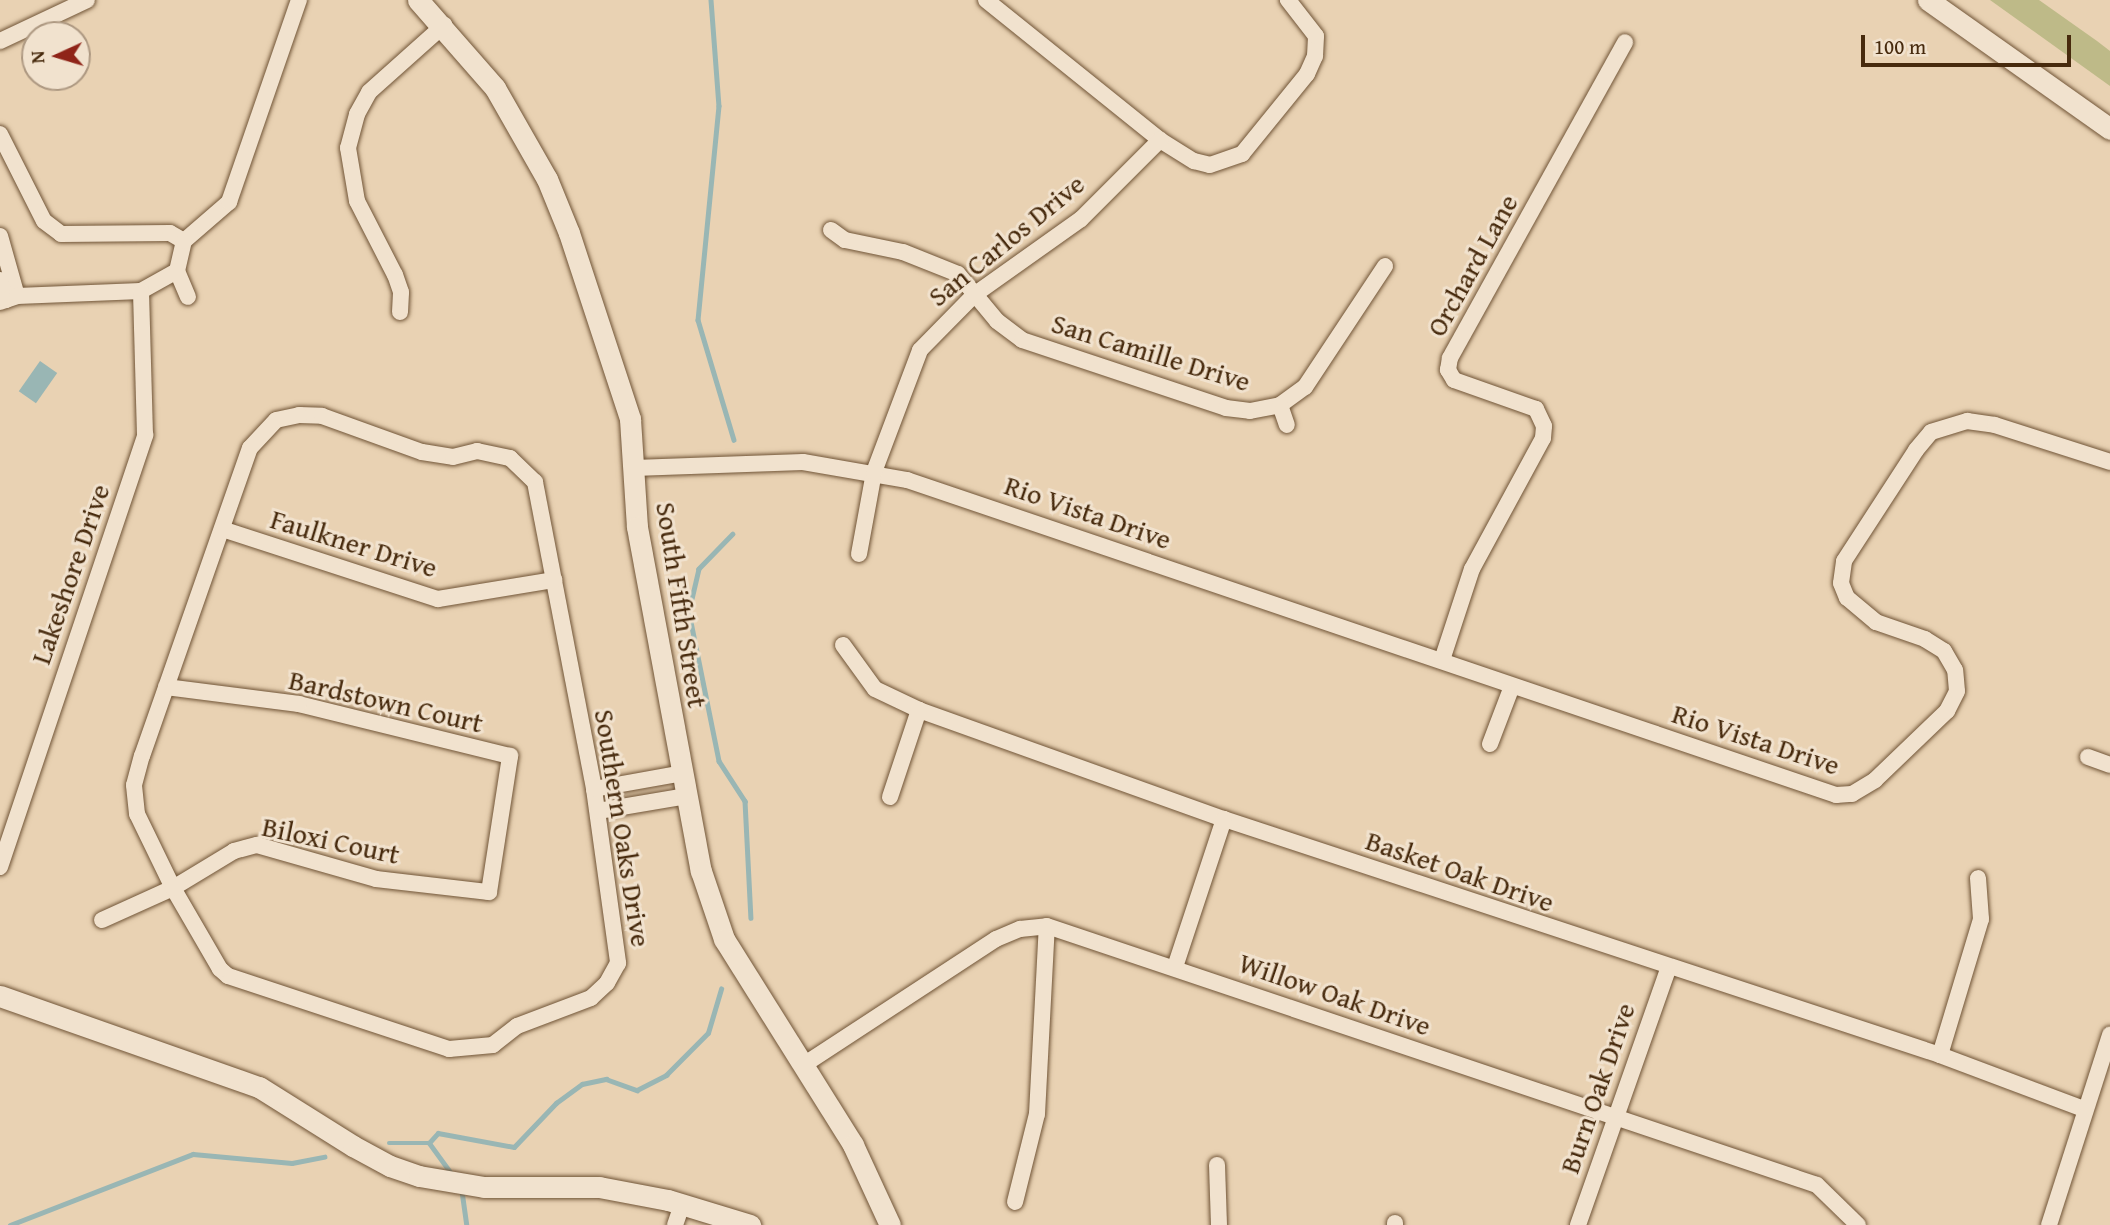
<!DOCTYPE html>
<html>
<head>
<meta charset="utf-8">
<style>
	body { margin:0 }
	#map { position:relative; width:2110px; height:1225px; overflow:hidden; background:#e9d2b3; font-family:"Gentium Book Plus",serif }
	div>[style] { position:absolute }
	.green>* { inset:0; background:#beba88 }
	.water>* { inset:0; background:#99b6b4; transform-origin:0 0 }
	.stream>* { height:4.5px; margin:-2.25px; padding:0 2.25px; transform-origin:2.25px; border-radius:2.25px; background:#99b6b4 }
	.roads { filter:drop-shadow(0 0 2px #705436) drop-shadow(0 0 2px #705436) }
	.street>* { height:16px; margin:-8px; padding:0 8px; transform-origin:8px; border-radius:8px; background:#f1e2ce }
	.secondary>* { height:21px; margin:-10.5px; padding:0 10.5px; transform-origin:10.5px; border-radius:10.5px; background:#f1e2ce }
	span { translate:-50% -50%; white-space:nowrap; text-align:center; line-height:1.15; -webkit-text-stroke:6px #f1e2ce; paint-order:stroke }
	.street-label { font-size:28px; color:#472a0d }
	.north { position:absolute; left:21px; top:21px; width:70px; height:70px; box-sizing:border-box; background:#f1e2ce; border:2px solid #ad9881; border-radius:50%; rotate:266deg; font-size:19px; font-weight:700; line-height:28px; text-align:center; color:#472a0d }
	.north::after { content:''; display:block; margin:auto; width:24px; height:32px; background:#8f2418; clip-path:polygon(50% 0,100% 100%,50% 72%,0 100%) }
	.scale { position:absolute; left:1861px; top:35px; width:210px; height:32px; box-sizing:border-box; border:4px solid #472a0d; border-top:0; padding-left:9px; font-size:21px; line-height:24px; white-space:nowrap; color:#472a0d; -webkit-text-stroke:5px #f1e2ce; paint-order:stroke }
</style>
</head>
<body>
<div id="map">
	<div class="green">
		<i style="clip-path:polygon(1990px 0,2039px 0,2097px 41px,2110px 51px,2110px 86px)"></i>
	</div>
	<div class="water">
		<i style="left:40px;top:361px;width:21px;height:37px;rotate:35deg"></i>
	</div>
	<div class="stream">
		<i style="left:711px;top:0;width:106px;rotate:85.7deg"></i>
		<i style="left:719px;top:106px;width:215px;rotate:95.6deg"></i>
		<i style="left:698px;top:320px;width:125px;rotate:73.3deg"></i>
		<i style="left:733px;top:534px;width:49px;rotate:134.2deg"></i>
		<i style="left:699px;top:569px;width:44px;rotate:103.1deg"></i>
		<i style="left:689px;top:612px;width:152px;rotate:78.6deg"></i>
		<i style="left:719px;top:761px;width:48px;rotate:57deg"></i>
		<i style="left:745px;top:801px;width:117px;rotate:87.1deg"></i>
		<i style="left:389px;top:1143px;width:40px"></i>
		<i style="left:452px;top:1175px;width:39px;rotate:-126deg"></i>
		<i style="left:429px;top:1143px;width:13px;rotate:-48deg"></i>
		<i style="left:438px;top:1133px;width:77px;rotate:10.4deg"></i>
		<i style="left:514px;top:1147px;width:61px;rotate:-46.3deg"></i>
		<i style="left:556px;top:1103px;width:32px;rotate:-36deg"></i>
		<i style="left:582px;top:1084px;width:25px;rotate:-12deg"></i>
		<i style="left:606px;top:1079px;width:33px;rotate:20deg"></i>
		<i style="left:637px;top:1090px;width:33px;rotate:-27deg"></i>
		<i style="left:666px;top:1075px;width:59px;rotate:-45deg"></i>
		<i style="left:708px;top:1033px;width:46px;rotate:-73.5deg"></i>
		<i style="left:462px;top:1191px;width:34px;rotate:82deg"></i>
		<i style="left:10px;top:1225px;width:196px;rotate:-21.2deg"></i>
		<i style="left:193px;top:1154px;width:99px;rotate:5.2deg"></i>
		<i style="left:292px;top:1163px;width:33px;rotate:-11deg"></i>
	</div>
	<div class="roads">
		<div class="street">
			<i style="left:986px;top:0;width:223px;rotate:38.8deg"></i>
			<i style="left:1160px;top:140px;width:40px;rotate:32deg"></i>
			<i style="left:1194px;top:161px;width:16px;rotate:14deg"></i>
			<i style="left:1210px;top:165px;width:34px;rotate:-19deg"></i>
			<i style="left:1242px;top:154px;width:103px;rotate:-50.9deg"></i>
			<i style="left:1307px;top:74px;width:20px;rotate:-66deg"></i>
			<i style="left:1315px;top:56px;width:20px;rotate:-87deg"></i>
			<i style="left:1316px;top:36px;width:46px;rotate:-127.9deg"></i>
			<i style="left:0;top:41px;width:96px;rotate:-25.2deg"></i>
			<i style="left:0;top:134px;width:97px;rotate:63.2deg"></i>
			<i style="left:44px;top:221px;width:21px;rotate:37deg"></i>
			<i style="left:61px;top:234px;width:109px;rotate:-0.5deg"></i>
			<i style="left:170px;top:233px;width:16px;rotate:30deg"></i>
			<i style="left:831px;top:230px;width:17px;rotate:36deg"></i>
			<i style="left:845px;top:240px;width:59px;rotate:11.7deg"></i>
			<i style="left:903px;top:252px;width:59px;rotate:21.8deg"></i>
			<i style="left:958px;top:274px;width:61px;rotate:50.3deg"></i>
			<i style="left:997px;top:321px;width:31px;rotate:37deg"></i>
			<i style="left:1022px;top:340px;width:215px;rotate:18.4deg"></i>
			<i style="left:1226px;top:408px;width:24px;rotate:7deg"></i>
			<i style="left:1250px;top:411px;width:31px;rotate:-11deg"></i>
			<i style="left:1280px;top:405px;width:31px;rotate:-36deg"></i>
			<i style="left:1305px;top:387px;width:145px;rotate:-56.5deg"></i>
			<i style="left:0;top:236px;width:62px;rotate:74.2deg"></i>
			<i style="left:177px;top:271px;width:31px;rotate:-77deg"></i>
			<i style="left:184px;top:241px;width:60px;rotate:-40.9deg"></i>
			<i style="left:229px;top:202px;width:214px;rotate:-70.9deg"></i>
			<i style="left:177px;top:271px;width:28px;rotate:67deg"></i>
			<i style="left:0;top:280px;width:21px;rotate:73deg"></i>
			<i style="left:0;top:302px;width:18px;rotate:-19deg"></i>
			<i style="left:17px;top:296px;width:124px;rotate:-2.3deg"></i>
			<i style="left:141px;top:291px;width:41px;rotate:-29.1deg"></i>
			<i style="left:400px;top:312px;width:20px;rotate:-87deg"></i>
			<i style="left:401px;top:292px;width:18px;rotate:-109deg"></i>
			<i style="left:395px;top:275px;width:83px;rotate:-117.2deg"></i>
			<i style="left:357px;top:201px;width:54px;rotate:-99.6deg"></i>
			<i style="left:348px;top:148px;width:35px;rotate:-75deg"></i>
			<i style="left:357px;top:114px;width:25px;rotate:-61deg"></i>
			<i style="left:369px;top:92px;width:101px;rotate:-41.8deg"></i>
			<i style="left:1280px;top:405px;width:21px;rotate:71deg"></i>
			<i style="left:299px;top:415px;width:23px;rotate:2deg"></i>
			<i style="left:322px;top:416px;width:106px;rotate:19.8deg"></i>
			<i style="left:422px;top:452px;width:31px;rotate:9deg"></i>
			<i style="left:453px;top:457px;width:25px;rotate:-14deg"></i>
			<i style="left:477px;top:451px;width:34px;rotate:12deg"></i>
			<i style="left:510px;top:458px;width:35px;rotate:44deg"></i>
			<i style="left:535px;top:482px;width:313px;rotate:79.1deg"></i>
			<i style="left:594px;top:789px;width:176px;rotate:82.1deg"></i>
			<i style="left:618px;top:963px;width:23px;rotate:119deg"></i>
			<i style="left:607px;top:983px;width:22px;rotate:137deg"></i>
			<i style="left:591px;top:998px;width:79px;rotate:159.3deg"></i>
			<i style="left:517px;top:1026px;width:31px;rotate:142deg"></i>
			<i style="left:493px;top:1045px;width:44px;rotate:174.8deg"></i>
			<i style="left:449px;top:1049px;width:233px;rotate:-161.7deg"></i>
			<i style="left:228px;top:976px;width:11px;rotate:-139deg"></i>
			<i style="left:220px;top:969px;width:94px;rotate:-120.1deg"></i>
			<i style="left:173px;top:888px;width:82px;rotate:-115.9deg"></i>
			<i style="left:137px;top:814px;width:29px;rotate:-96deg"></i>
			<i style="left:134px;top:785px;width:30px;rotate:-75deg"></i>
			<i style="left:142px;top:756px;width:326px;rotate:-70.7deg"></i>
			<i style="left:250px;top:448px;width:38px;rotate:-47deg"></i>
			<i style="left:276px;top:420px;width:24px;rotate:-12deg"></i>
			<i style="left:634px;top:468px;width:169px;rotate:-2deg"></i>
			<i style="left:803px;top:462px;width:106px;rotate:9.8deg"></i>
			<i style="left:907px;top:480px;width:981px;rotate:18.73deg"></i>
			<i style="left:1836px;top:795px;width:16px;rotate:-4deg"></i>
			<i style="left:1852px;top:794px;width:27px;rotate:-31deg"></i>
			<i style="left:1875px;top:780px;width:100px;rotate:-43.8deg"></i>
			<i style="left:1947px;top:711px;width:22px;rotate:-63deg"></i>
			<i style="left:1957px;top:691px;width:21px;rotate:-95deg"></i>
			<i style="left:1955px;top:670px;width:22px;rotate:-120deg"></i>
			<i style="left:1944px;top:651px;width:22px;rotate:-148deg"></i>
			<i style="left:1925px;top:639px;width:52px;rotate:-160.9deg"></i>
			<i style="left:1876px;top:622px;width:38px;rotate:-140deg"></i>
			<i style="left:1847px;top:598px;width:16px;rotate:-112deg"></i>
			<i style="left:1841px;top:583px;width:22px;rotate:-82deg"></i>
			<i style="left:1844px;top:561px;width:132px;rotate:-57deg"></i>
			<i style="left:1916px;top:450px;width:23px;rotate:-50deg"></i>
			<i style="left:1931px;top:432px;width:38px;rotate:-17deg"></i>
			<i style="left:1967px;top:421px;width:28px;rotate:8deg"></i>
			<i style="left:1995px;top:425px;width:121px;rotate:17.8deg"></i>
			<i style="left:222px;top:529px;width:227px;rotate:18deg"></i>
			<i style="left:438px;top:599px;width:118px;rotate:-9.3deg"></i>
			<i style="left:859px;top:554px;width:83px;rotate:-79.6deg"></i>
			<i style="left:874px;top:472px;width:130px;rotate:-69.3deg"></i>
			<i style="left:920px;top:350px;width:77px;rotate:-45.5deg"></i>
			<i style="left:974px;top:295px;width:131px;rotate:-35.4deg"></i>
			<i style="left:1081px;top:219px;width:112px;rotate:-45deg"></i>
			<i style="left:843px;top:645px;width:54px;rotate:54deg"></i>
			<i style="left:875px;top:689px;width:49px;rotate:25.5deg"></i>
			<i style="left:919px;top:710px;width:324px;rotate:19.7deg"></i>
			<i style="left:1224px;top:819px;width:754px;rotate:18.24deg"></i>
			<i style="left:1940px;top:1055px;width:154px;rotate:20.6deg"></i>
			<i style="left:1442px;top:660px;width:96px;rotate:-71.8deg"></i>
			<i style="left:1472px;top:569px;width:149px;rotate:-61.5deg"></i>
			<i style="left:1543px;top:438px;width:12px;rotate:-85deg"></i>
			<i style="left:1544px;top:426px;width:19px;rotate:-115deg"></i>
			<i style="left:1536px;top:409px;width:87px;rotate:-160.5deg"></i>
			<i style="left:1454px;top:380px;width:12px;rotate:-121deg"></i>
			<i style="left:1448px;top:370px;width:12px;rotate:-81deg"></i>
			<i style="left:1450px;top:358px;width:361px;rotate:-61deg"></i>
			<i style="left:1490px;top:744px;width:62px;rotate:-69.2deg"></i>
			<i style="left:2088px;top:757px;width:23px;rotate:20deg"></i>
			<i style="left:594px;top:789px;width:90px;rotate:-10.2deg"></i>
			<i style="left:890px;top:797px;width:92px;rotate:-71.6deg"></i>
			<i style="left:598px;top:811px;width:90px;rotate:-9.6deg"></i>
			<i style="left:0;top:867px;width:456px;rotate:-71.4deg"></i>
			<i style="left:145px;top:435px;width:144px;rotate:-91.6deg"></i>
			<i style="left:102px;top:920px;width:78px;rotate:-24.3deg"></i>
			<i style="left:173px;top:888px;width:71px;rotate:-31.2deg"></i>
			<i style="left:234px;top:851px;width:24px;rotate:-15deg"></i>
			<i style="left:257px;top:845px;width:124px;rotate:15.9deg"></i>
			<i style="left:376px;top:879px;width:114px;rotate:6.6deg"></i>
			<i style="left:489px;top:892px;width:138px;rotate:-81.2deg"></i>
			<i style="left:510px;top:756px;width:217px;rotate:-166.2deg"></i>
			<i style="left:299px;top:704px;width:134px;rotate:-172.7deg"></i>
			<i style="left:1175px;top:967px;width:156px;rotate:-71.7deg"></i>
			<i style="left:1940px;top:1055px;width:142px;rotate:-73.2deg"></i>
			<i style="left:1981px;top:919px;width:41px;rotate:-94.2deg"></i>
			<i style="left:805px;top:1064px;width:228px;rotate:-33.2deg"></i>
			<i style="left:996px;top:939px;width:26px;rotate:-23deg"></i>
			<i style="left:1020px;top:929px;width:27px;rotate:-6deg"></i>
			<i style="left:1047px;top:926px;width:812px;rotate:18.59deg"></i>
			<i style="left:1817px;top:1185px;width:57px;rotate:44.3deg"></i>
			<i style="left:1217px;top:1165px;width:60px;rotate:88.1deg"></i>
			<i style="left:1015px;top:1202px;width:91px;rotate:-76deg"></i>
			<i style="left:1037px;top:1114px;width:188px;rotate:-87deg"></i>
			<i style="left:675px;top:1225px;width:21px;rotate:-71deg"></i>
			<i style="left:1395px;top:1225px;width:2px;rotate:-90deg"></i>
			<i style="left:1578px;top:1225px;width:271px;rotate:-70.6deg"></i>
			<i style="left:2049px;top:1225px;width:200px;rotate:-72.2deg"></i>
		</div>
		<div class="secondary">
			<i style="left:418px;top:0;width:117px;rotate:48.8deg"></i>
			<i style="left:495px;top:88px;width:105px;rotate:60.3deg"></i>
			<i style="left:547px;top:179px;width:58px;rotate:67.8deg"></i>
			<i style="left:569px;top:233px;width:196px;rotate:71.8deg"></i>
			<i style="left:630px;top:419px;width:108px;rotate:86.3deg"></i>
			<i style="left:637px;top:527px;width:350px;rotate:79.5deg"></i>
			<i style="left:701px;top:871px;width:72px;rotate:71.3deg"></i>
			<i style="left:724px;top:939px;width:243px;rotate:57.9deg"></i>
			<i style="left:853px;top:1145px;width:88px;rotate:65.2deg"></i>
			<i style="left:1928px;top:0;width:223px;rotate:35.3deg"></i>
			<i style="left:0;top:996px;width:275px;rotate:19.4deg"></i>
			<i style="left:259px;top:1087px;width:111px;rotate:32.1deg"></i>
			<i style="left:353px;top:1146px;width:42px;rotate:28.4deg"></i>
			<i style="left:390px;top:1166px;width:31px;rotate:19deg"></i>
			<i style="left:419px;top:1176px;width:66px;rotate:9.6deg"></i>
			<i style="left:484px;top:1187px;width:115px"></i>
			<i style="left:599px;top:1187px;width:70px;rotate:10.7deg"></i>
			<i style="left:668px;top:1200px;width:86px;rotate:17deg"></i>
		</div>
	</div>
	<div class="street-label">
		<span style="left:1006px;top:240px;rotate:-39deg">San Carlos Drive</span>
		<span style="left:1472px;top:265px;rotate:-61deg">Orchard Lane</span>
		<span style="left:1151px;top:352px;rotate:17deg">San Camille Drive</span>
		<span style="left:1088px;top:512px;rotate:19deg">Rio Vista Drive</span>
		<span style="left:354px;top:543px;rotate:17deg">Faulkner Drive</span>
		<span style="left:70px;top:574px;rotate:-71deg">Lakeshore Drive</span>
		<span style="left:682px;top:605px;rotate:81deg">South Fifth Street</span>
		<span style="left:386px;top:701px;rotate:13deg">Bardstown Court</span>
		<span style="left:1756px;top:739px;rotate:18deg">Rio Vista Drive</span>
		<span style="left:623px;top:828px;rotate:81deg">Southern Oaks Drive</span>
		<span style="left:331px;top:840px;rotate:12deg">Biloxi Court</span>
		<span style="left:1460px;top:871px;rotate:19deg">Basket Oak Drive</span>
		<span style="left:1335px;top:994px;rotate:19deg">Willow Oak Drive</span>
		<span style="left:1597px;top:1088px;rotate:-71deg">Burn Oak Drive</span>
	</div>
	<div class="north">N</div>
	<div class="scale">100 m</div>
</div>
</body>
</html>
